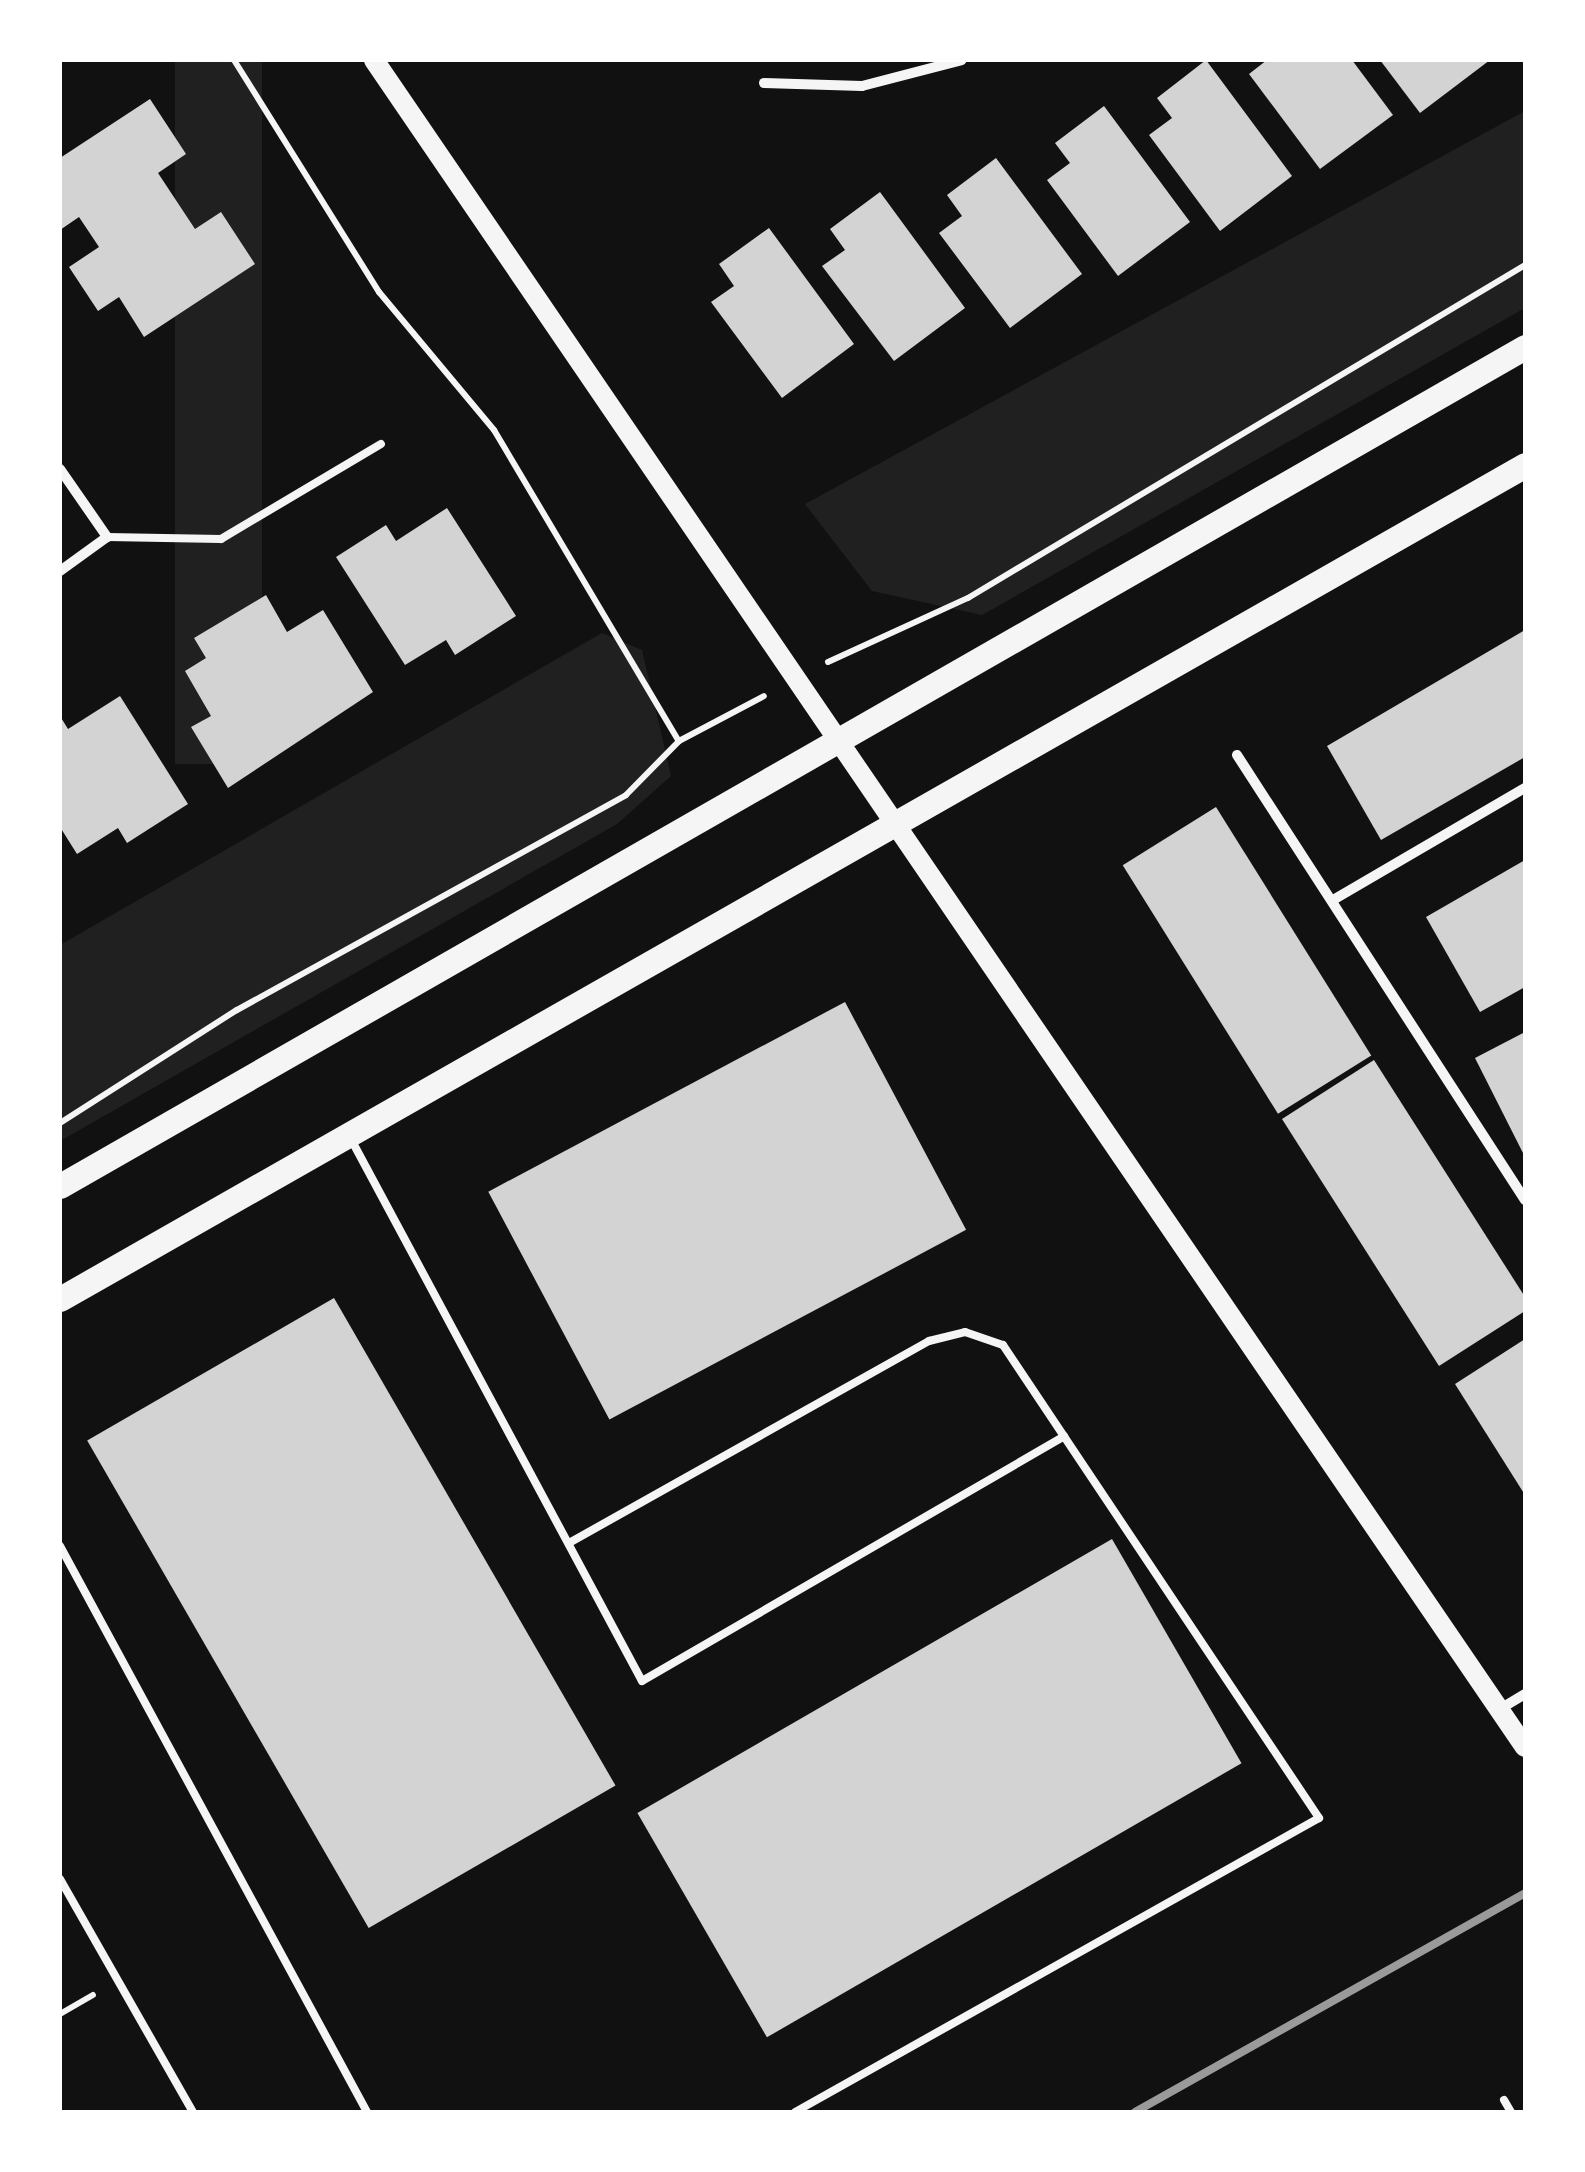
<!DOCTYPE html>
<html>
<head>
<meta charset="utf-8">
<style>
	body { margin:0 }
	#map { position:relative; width:1585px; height:2172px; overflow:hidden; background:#111; font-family:Ubuntu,sans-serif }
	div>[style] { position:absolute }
	.green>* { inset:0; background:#202020; transform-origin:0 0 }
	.building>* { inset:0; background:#d3d3d3; transform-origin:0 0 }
	.path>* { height:6px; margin:-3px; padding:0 3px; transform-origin:3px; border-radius:3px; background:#f5f5f5 }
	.service>* { height:8px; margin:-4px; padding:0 4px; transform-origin:4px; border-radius:4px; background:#f5f5f5 }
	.minor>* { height:10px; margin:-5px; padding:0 5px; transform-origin:5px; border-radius:5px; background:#f5f5f5 }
	.secondary>* { height:20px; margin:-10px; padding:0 10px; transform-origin:10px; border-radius:10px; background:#f5f5f5 }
	.primary>* { height:25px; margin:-12.5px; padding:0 12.5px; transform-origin:12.5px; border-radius:12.5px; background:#f5f5f5 }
	.rail>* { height:8px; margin:-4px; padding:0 4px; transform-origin:4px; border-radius:4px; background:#9a9a9a }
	span { translate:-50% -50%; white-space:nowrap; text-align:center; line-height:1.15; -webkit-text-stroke:10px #fff; paint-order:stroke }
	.frame { position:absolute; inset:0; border:62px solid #fff; pointer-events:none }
</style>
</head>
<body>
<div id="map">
	<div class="green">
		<i style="left:175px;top:60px;width:87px;height:704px"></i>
		<i style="clip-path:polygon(1525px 111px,1525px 308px,982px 615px,872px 591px,805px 504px)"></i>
		<i style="clip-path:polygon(602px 633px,642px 650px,671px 776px,617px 824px,60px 1141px,60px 945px)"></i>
	</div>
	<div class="building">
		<i style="clip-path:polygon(1206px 60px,1292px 176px,1220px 231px,1149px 135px,1172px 118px,1157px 98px)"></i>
		<i style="clip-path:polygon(1267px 60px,1352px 60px,1393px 115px,1320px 169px,1249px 74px)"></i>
		<i style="clip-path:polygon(1380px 60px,1490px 60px,1420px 113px)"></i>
		<i style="clip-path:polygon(150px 99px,186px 154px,158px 173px,195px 229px,221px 212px,255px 264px,144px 337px,119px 297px,98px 311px,69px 267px,99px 247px,79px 217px,60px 230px,60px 158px)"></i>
		<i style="clip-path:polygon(1104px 106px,1190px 222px,1118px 276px,1047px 180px,1070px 163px,1055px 143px)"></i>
		<i style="clip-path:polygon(996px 158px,1082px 274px,1010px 328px,939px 233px,962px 216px,947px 195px)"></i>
		<i style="clip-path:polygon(880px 192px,965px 308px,894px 361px,822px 266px,845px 250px,830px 229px)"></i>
		<i style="clip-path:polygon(769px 228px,854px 344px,782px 398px,711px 302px,734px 286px,719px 264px)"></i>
		<i style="clip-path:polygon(447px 508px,516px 616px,455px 655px,446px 640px,405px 665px,336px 557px,386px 525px,396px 541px)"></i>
		<i style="clip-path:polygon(266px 595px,287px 632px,323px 610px,373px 692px,228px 788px,191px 727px,211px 716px,185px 671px,206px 658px,194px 638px)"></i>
		<i style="clip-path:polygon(1525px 630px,1525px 757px,1381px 840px,1327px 746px)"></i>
		<i style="clip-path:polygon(120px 696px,188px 804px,127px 843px,118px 828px,77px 854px,60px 827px,60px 716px,68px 729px)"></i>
		<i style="left:1216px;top:807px;width:293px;height:110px;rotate:58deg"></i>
		<i style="clip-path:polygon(1525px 860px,1525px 987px,1480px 1012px,1426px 917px)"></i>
		<i style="left:845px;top:1002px;width:258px;height:404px;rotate:62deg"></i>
		<i style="clip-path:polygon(1525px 1032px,1525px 1157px,1475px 1058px)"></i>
		<i style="clip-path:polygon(1374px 1060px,1525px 1297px,1525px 1311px,1439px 1366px,1282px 1119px)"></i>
		<i style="left:334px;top:1298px;width:563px;height:285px;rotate:60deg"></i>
		<i style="clip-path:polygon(1525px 1339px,1525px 1495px,1455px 1384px)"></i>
		<i style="left:1112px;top:1539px;width:259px;height:548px;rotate:60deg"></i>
	</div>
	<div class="path">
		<i style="left:234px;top:60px;width:274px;rotate:58deg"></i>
		<i style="left:379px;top:292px;width:180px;rotate:50.2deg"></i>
		<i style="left:494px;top:430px;width:362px;rotate:59.3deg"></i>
		<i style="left:828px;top:662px;width:154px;rotate:-24.6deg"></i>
		<i style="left:968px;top:598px;width:649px;rotate:-30.87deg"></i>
		<i style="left:60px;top:1123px;width:210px;rotate:-32.6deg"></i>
		<i style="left:237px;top:1010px;width:444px;rotate:-28.9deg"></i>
		<i style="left:626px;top:795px;width:76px;rotate:-45.5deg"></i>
		<i style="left:679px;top:741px;width:96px;rotate:-27.9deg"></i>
		<i style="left:60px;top:2014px;width:38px;rotate:-30deg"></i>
	</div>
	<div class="service">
		<i style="left:107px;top:537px;width:114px;rotate:1deg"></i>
		<i style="left:221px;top:539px;width:186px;rotate:-30.7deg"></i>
		<i style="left:352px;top:1141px;width:613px;rotate:61.76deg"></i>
		<i style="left:642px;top:1681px;width:488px;rotate:-30.1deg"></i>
		<i style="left:569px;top:1543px;width:413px;rotate:-29.3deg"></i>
		<i style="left:929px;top:1341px;width:37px;rotate:-14deg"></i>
		<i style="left:965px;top:1332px;width:40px;rotate:18.9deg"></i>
		<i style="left:1003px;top:1345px;width:569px;rotate:56.25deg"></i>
		<i style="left:1319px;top:1818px;width:601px;rotate:150.7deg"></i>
		<i style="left:60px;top:1546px;width:644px;rotate:61.52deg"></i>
		<i style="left:60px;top:1879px;width:268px;rotate:60.3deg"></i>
		<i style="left:1504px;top:2100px;width:14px;rotate:60deg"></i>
	</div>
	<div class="minor">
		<i style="left:764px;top:83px;width:98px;rotate:1.8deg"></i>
		<i style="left:862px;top:86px;width:103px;rotate:-14.6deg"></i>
		<i style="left:60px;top:469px;width:83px;rotate:55.3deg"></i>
		<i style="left:107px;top:537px;width:58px;rotate:144.1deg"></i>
		<i style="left:1237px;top:755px;width:530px;rotate:57.09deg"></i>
		<i style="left:1333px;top:900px;width:222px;rotate:-30.3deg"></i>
		<i style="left:1500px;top:1709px;width:29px;rotate:-31deg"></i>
	</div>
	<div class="secondary">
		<i style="left:374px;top:60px;width:2042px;rotate:55.7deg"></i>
	</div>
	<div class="primary">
		<i style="left:60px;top:1186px;width:1688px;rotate:-29.8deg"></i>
		<i style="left:60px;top:1299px;width:1686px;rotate:-29.65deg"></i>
	</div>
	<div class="rail">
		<i style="left:1135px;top:2112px;width:447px;rotate:-29.3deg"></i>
	</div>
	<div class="frame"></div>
</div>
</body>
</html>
